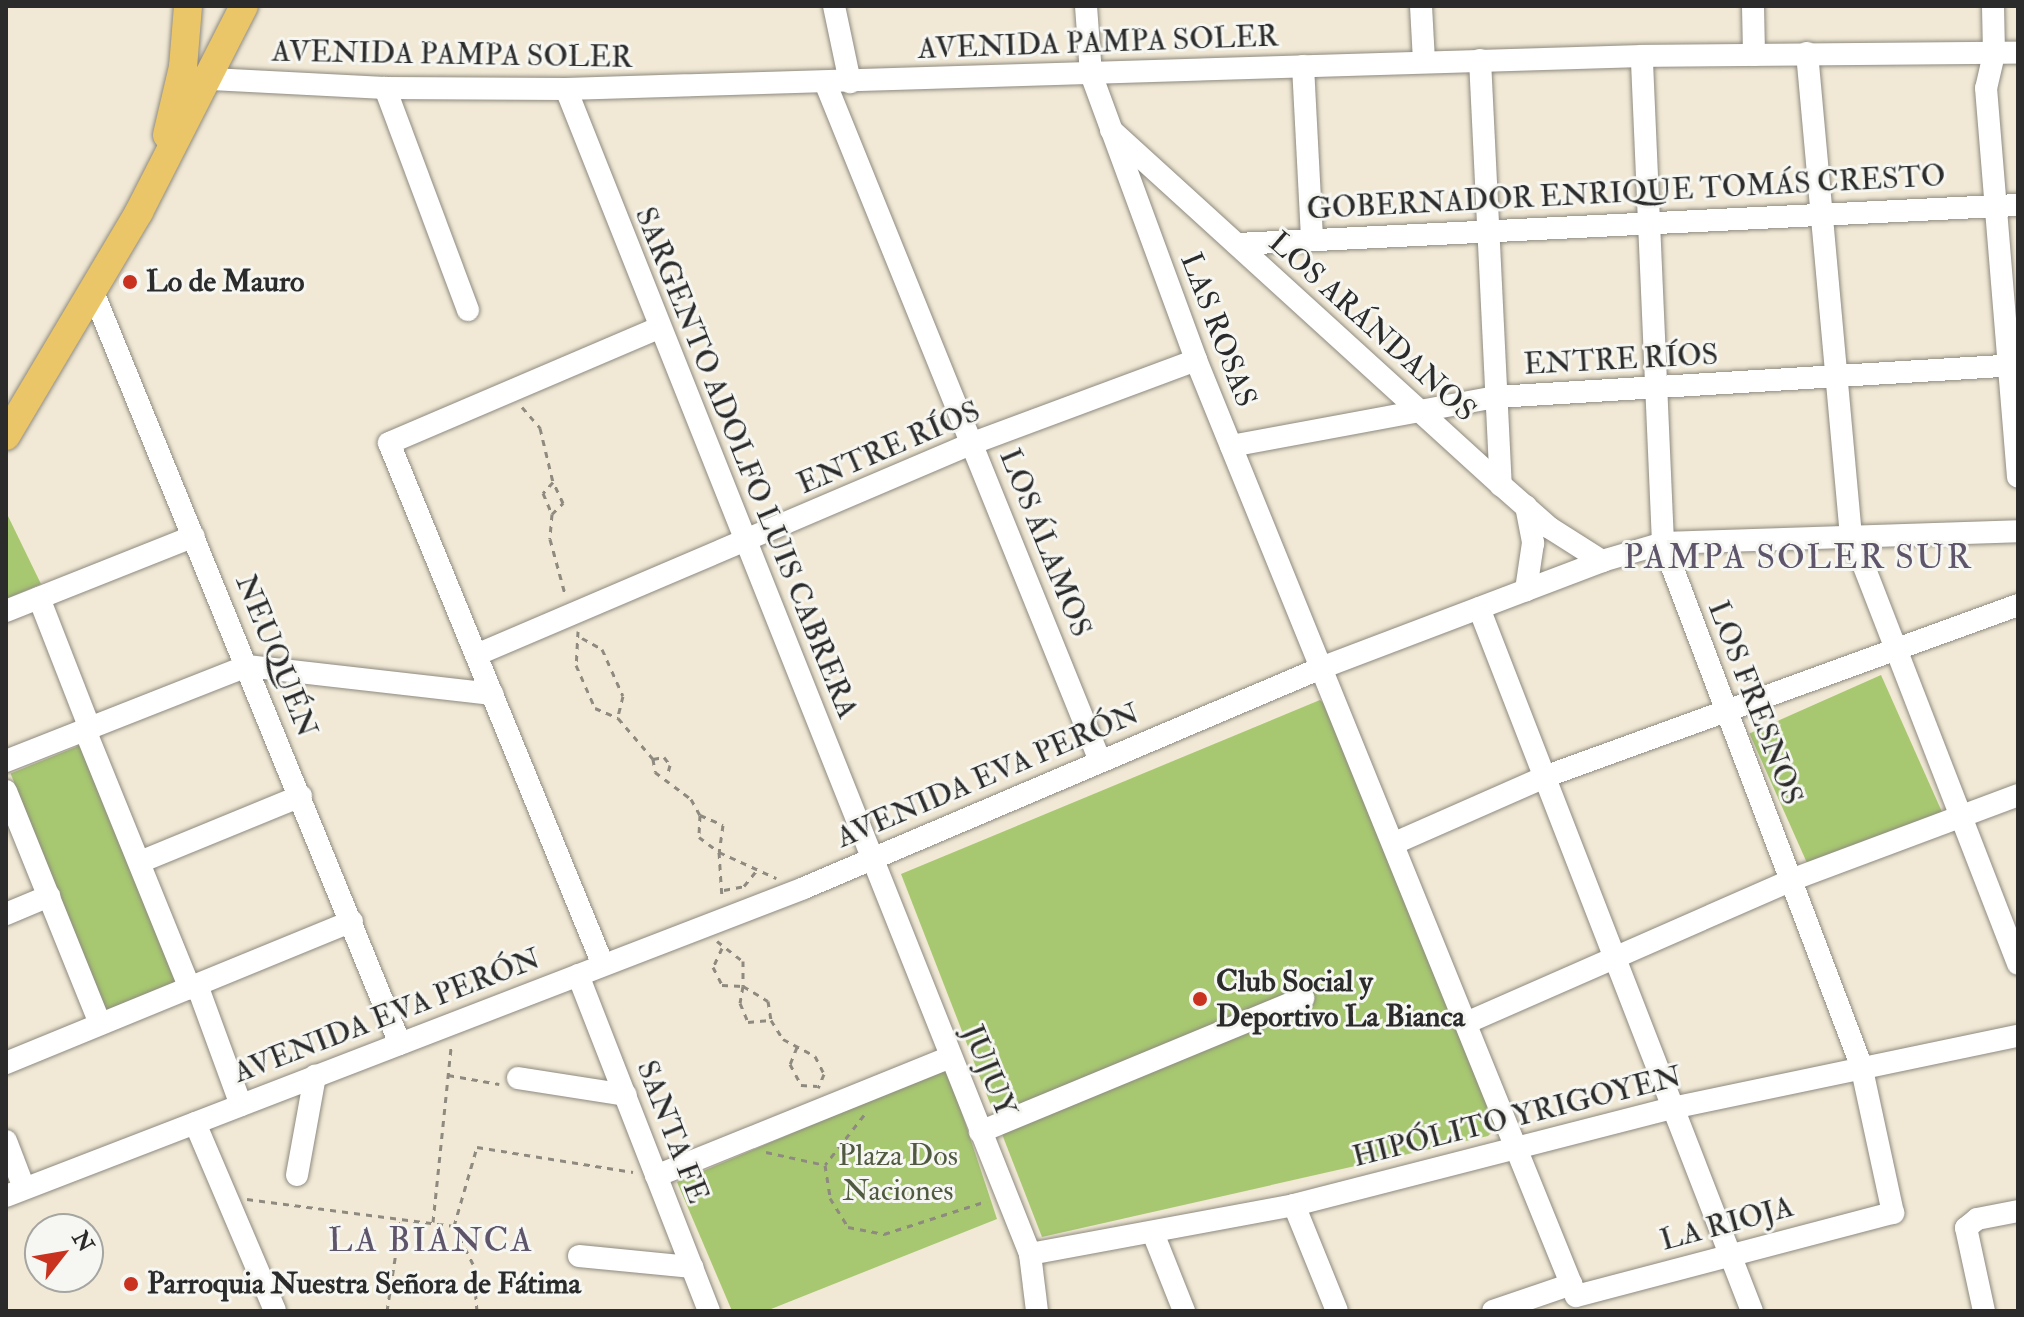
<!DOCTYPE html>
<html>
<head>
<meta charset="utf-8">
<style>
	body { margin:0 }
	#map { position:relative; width:2024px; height:1317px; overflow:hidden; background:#f1e9d5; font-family:"IM FELL Double Pica",serif }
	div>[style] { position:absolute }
	.green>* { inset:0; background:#a7c770; transform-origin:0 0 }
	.path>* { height:3px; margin-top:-1.5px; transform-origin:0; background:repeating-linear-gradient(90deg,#8e8a80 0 6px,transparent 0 12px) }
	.roads { filter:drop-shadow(0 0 2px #8e8a80) drop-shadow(0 0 2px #8e8a80) }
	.minor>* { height:22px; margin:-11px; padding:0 11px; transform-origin:11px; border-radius:11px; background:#fff }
	.major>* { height:28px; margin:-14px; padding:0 14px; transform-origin:14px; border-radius:14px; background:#eac669 }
	.dots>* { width:22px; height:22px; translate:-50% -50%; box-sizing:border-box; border:4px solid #f6f6f2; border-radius:50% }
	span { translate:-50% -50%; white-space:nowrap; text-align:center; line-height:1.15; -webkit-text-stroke:6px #f6f6f2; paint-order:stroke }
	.street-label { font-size:30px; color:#2b2b2b }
	.poi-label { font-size:30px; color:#2b2b2b; font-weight:700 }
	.left { translate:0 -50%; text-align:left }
	.park-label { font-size:30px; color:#505a40 }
	.quarter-label { font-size:34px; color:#5e556b; letter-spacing:2px }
	.frame { position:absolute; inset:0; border:8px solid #2b2b2b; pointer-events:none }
	.north { position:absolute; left:24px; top:1213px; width:80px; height:80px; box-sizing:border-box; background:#f6f6f2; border:2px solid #a5a5a2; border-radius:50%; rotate:59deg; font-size:22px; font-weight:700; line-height:32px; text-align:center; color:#2b2b2b }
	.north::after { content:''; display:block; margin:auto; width:28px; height:36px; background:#c8321e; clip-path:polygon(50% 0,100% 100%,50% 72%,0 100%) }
</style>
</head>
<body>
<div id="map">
	<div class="green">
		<i style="clip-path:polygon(6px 512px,41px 584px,6px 599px)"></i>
		<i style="left:1881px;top:675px;width:152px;height:144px;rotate:66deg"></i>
		<i style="clip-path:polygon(1320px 700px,1334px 712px,1500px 1125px,1488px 1136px,1042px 1237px,901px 874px)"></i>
		<i style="left:81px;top:745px;width:255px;height:76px;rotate:68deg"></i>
		<i style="clip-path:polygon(947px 1068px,997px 1219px,766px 1311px,732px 1311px,677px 1182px)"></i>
	</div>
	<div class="path">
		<i style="left:522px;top:407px;width:28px;rotate:49deg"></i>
		<i style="left:540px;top:428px;width:56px;rotate:76.5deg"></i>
		<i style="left:553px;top:482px;width:15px;rotate:132deg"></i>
		<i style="left:543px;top:493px;width:23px;rotate:67deg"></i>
		<i style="left:552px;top:514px;width:25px;rotate:95deg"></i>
		<i style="left:550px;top:539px;width:57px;rotate:74.7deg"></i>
		<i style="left:552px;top:514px;width:16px;rotate:-45deg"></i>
		<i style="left:563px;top:503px;width:23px;rotate:-115deg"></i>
		<i style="left:578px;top:631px;width:34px;rotate:93deg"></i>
		<i style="left:576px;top:665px;width:47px;rotate:66.2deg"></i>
		<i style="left:595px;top:708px;width:25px;rotate:23deg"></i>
		<i style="left:618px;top:718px;width:54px;rotate:49.5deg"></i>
		<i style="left:653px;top:759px;width:13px;rotate:81deg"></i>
		<i style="left:655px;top:772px;width:45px;rotate:36.9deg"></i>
		<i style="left:691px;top:799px;width:18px;rotate:61deg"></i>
		<i style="left:700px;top:815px;width:22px;rotate:93deg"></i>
		<i style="left:699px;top:837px;width:25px;rotate:37deg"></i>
		<i style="left:719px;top:852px;width:47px;rotate:86.3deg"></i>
		<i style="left:582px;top:638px;width:23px;rotate:29deg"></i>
		<i style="left:602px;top:649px;width:51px;rotate:65.9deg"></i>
		<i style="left:623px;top:696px;width:21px;rotate:104deg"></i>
		<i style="left:653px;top:759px;width:11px;rotate:-10deg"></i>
		<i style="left:664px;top:757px;width:10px;rotate:53deg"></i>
		<i style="left:670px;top:765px;width:11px;rotate:105deg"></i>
		<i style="left:700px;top:815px;width:25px;rotate:23deg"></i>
		<i style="left:723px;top:825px;width:27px;rotate:98deg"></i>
		<i style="left:719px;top:852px;width:63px;rotate:24.5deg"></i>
		<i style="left:724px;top:890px;width:20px;rotate:-11deg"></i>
		<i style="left:744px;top:886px;width:19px;rotate:-51deg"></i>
		<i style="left:717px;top:941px;width:33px;rotate:38deg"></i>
		<i style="left:743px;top:961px;width:25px;rotate:90deg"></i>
		<i style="left:743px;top:986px;width:29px;rotate:31deg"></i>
		<i style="left:768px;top:1001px;width:19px;rotate:81deg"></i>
		<i style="left:771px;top:1020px;width:22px;rotate:58deg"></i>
		<i style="left:783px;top:1039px;width:36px;rotate:28deg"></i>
		<i style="left:815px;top:1056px;width:20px;rotate:63deg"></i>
		<i style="left:824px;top:1074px;width:15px;rotate:113deg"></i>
		<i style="left:722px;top:948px;width:21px;rotate:115deg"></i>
		<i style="left:713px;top:967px;width:20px;rotate:63deg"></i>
		<i style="left:722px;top:985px;width:21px;rotate:3deg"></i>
		<i style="left:743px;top:986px;width:17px;rotate:100deg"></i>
		<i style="left:740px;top:1003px;width:21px;rotate:67deg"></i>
		<i style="left:748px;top:1022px;width:22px;rotate:-5deg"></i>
		<i style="left:797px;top:1047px;width:18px;rotate:112deg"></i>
		<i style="left:790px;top:1064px;width:24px;rotate:62deg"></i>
		<i style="left:801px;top:1085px;width:16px;rotate:4deg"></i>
		<i style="left:448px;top:1075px;width:52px;rotate:10deg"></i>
		<i style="left:864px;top:1115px;width:63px;rotate:128deg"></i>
		<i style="left:825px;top:1165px;width:33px;rotate:81deg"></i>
		<i style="left:830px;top:1198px;width:34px;rotate:58deg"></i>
		<i style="left:848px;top:1227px;width:37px;rotate:11deg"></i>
		<i style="left:884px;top:1234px;width:108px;rotate:-17.8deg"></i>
		<i style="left:766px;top:1152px;width:60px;rotate:12.4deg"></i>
		<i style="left:247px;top:1199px;width:209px;rotate:7.4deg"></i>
		<i style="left:433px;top:1222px;width:176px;rotate:-84.1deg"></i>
		<i style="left:387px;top:1311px;width:92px;rotate:-81.3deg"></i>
		<i style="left:477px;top:1311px;width:47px;rotate:-94.9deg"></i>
		<i style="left:473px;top:1264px;width:42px;rotate:-116.6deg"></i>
		<i style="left:454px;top:1226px;width:82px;rotate:-73.8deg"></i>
		<i style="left:477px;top:1147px;width:158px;rotate:9.1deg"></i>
	</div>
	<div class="roads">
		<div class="minor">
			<i style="left:834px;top:6px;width:78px;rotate:78.1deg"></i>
			<i style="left:1086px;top:6px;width:68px;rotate:85.8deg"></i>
			<i style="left:1091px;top:74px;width:305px;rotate:69.8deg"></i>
			<i style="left:1196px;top:360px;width:1010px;rotate:67.9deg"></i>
			<i style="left:1576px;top:1296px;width:328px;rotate:-14.7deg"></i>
			<i style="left:1893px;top:1213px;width:151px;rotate:-102.2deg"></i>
			<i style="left:1861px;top:1065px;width:558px;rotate:-110.77deg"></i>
			<i style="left:1663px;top:543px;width:487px;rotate:-92.5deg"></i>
			<i style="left:1421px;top:6px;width:56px;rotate:86.9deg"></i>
			<i style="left:1753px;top:6px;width:49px;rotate:88.8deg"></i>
			<i style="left:1993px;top:6px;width:48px;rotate:88.8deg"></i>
			<i style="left:1994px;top:54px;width:35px;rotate:103deg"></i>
			<i style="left:1986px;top:88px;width:390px;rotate:85.3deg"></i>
			<i style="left:1807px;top:53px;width:482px;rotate:84.8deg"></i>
			<i style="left:1851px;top:533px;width:462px;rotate:68.8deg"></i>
			<i style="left:1480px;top:60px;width:426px;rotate:87.2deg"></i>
			<i style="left:1303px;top:66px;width:172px;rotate:87deg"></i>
			<i style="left:192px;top:78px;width:193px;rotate:3deg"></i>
			<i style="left:385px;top:88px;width:181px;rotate:0.3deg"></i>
			<i style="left:566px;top:89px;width:1077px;rotate:-1.76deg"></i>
			<i style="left:1642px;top:56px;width:376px;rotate:-0.5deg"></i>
			<i style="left:825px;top:82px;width:733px;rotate:67.95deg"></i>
			<i style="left:385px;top:88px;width:237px;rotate:69.5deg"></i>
			<i style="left:566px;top:89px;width:1254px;rotate:68.28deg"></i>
			<i style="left:1030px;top:1254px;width:57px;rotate:83deg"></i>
			<i style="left:1111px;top:130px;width:527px;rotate:42.31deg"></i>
			<i style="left:1501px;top:485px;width:65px;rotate:41.3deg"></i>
			<i style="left:1550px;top:528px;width:62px;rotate:32.4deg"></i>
			<i style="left:1237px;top:244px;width:782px;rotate:-2.86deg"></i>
			<i style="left:93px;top:292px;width:812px;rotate:67.79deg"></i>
			<i style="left:1231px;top:446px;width:269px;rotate:-10.5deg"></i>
			<i style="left:1496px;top:397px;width:523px;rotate:-3.51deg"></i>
			<i style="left:1526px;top:506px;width:38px;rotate:79deg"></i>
			<i style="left:1533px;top:543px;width:48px;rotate:98.5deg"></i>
			<i style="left:39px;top:598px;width:141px;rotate:68.7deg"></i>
			<i style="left:1479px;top:608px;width:754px;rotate:68.78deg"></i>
			<i style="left:6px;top:611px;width:202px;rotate:-21.7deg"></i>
			<i style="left:476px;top:655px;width:540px;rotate:-23.1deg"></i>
			<i style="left:973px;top:443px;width:238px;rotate:-20.4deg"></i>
			<i style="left:85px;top:730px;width:279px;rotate:67.9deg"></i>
			<i style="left:6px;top:761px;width:259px;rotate:-21.5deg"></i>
			<i style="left:247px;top:666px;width:247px;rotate:6.5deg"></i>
			<i style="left:6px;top:791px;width:251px;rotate:68deg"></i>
			<i style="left:1395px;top:843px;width:166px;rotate:-23.8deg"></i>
			<i style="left:1547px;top:776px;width:501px;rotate:-19.95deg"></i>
			<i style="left:140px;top:862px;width:174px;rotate:-22.3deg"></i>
			<i style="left:6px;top:914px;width:47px;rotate:-22.7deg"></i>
			<i style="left:603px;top:965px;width:564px;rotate:-112.29deg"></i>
			<i style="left:389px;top:443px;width:293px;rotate:-23.1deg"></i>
			<i style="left:578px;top:975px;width:361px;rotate:68.7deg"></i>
			<i style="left:197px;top:985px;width:128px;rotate:69.9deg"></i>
			<i style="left:1466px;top:1023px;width:355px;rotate:-23.7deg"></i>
			<i style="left:1791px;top:880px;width:242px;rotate:-20.5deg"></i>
			<i style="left:6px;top:1063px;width:374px;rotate:-22.3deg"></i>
			<i style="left:518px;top:1078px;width:109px;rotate:8.9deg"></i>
			<i style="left:195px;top:1123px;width:204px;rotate:66.9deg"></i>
			<i style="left:980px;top:1132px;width:350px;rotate:-22.5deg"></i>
			<i style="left:6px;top:1141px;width:50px;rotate:69deg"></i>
			<i style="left:297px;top:1175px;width:101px;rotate:-79.7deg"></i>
			<i style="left:656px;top:1176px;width:317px;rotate:-22deg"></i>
			<i style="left:6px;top:1196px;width:855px;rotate:-21.1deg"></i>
			<i style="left:804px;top:888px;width:562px;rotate:-23.05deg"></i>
			<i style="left:1321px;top:668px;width:301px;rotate:-20.8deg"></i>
			<i style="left:1602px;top:561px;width:64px;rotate:-16.4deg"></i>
			<i style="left:1663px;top:543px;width:355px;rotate:-1.9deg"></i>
			<i style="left:1294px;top:1205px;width:114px;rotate:67.9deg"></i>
			<i style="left:1153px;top:1233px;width:84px;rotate:68.3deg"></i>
			<i style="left:1030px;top:1254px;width:269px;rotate:-10.5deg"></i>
			<i style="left:1294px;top:1205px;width:395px;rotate:-14.4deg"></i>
			<i style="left:1677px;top:1107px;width:348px;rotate:-11.8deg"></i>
			<i style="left:579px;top:1256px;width:114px;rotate:5.6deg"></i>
			<i style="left:1493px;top:1311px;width:83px;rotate:-18.9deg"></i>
			<i style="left:1984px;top:1311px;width:85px;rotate:-102.2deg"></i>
			<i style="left:1966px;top:1228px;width:14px;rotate:-39deg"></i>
			<i style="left:1977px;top:1219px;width:42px;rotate:-11deg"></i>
		</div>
		<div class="major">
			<i style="left:167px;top:135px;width:70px;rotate:-76.8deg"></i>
			<i style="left:183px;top:67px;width:61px;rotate:-85.3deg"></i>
			<i style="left:6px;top:436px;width:261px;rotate:-59.3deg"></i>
			<i style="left:139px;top:212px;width:231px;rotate:-63deg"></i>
		</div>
	</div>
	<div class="dots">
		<i style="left:130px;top:282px;background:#c8321e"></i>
		<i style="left:1200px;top:999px;background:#c8321e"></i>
		<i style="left:131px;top:1284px;background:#c8321e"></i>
	</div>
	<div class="street-label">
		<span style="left:1098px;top:43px;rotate:-2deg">AVENIDA PAMPA SOLER</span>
		<span style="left:452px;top:55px;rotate:1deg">AVENIDA PAMPA SOLER</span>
		<span style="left:1626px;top:193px;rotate:-3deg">GOBERNADOR ENRIQUE TOMÁS CRESTO</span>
		<span style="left:1372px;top:327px;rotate:42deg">LOS ARÁNDANOS</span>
		<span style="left:1218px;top:330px;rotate:69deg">LAS ROSAS</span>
		<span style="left:1621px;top:360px;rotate:-3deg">ENTRE RÍOS</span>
		<span style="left:889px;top:448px;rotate:-23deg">ENTRE RÍOS</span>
		<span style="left:746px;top:463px;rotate:68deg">SARGENTO ADOLFO LUIS CABRERA</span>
		<span style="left:1045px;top:543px;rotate:68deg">LOS ÁLAMOS</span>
		<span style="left:276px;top:656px;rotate:68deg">NEUQUÉN</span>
		<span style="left:1755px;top:703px;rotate:69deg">LOS FRESNOS</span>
		<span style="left:988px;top:776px;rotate:-23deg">AVENIDA EVA PERÓN</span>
		<span style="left:387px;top:1016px;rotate:-21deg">AVENIDA EVA PERÓN</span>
		<span style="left:989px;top:1071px;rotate:68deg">JUJUY</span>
		<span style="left:1517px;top:1117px;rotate:-14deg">HIPÓLITO YRIGOYEN</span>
		<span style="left:672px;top:1132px;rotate:69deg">SANTA FE</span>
		<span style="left:1727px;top:1224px;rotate:-15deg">LA RIOJA</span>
	</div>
	<div class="poi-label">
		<span class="left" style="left:146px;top:282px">Lo de Mauro</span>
		<span class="left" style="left:1216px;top:999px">Club Social y<br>Deportivo La Bianca</span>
		<span class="left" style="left:147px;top:1284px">Parroquia Nuestra Señora de Fátima</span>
	</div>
	<div class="park-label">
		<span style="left:898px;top:1173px">Plaza Dos<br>Naciones</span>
	</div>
	<div class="quarter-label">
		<span style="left:1798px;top:558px">PAMPA SOLER SUR</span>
		<span style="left:431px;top:1241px">LA BIANCA</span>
	</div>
	<div class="frame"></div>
	<div class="north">N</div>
</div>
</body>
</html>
